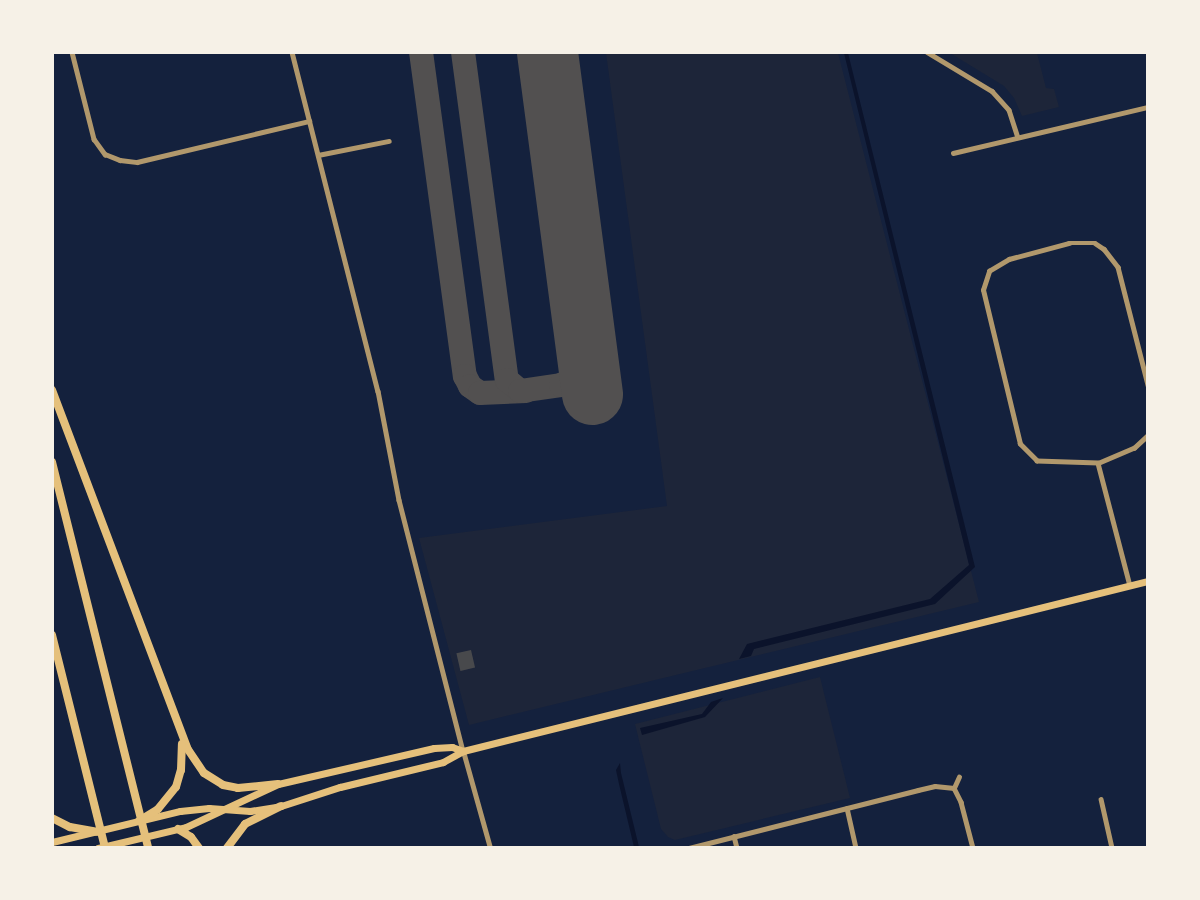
<!DOCTYPE html>
<html>
<head>
<meta charset="utf-8">
<style>
	body { margin:0 }
	#map { position:relative; width:1200px; height:900px; overflow:hidden; background:#14213d; font-family:Merriweather,serif }
	div>[style] { position:absolute }
	.green>* { inset:0; background:#1d2539 }
	.water>* { inset:0; background:#0b132b }
	.taxiway>* { height:24px; margin:-12px; padding:0 12px; transform-origin:12px; border-radius:12px; background:#525050 }
	.runway>* { height:61px; margin:-30.5px; padding:0 30.5px; transform-origin:30.5px; border-radius:30.5px; background:#525050 }
	.building>* { inset:0; background:#48494c; transform-origin:0 0 }
	.minor>* { height:4.5px; margin:-2.25px; padding:0 2.25px; transform-origin:2.25px; border-radius:2.25px; background:#b1986c }
	.tertiary>* { height:5px; margin:-2.5px; padding:0 2.5px; transform-origin:2.5px; border-radius:2.5px; background:#b1986c }
	.primary>* { height:7px; margin:-3.5px; padding:0 3.5px; transform-origin:3.5px; border-radius:3.5px; background:#e5c07b }
	.motorway>* { height:8px; margin:-4px; padding:0 4px; transform-origin:4px; border-radius:4px; background:#e5c07b }
	span { translate:-50% -50%; white-space:nowrap; text-align:center; line-height:1.15; -webkit-text-stroke:6px #f6f1e7; paint-order:stroke }
	.frame { position:absolute; inset:0; border:54px solid #f6f1e7; pointer-events:none }
</style>
</head>
<body>
<div id="map">
	<div class="green">
		<i style="clip-path:polygon(606px 53px,838px 53px,979px 602px,469px 725px,419px 538px,667px 506px)"></i>
		<i style="clip-path:polygon(950px 53px,1037px 53px,1046px 88px,1054px 89px,1059px 107px,1022px 116px,1014px 98px,1004px 86px)"></i>
		<i style="clip-path:polygon(820px 677px,850px 798px,675px 840px,668px 837px,661px 829px,635px 724px)"></i>
	</div>
	<div class="water">
		<i style="clip-path:polygon(844px 53px,848px 53px,975px 567px,935px 604px,754px 649px,751px 656px,739px 659px,747px 644px,930px 599px,969px 565px)"></i>
		<i style="clip-path:polygon(723px 698px,705px 717px,642px 735px,640px 728px,702px 714px,711px 702px)"></i>
		<i style="clip-path:polygon(620px 763px,621px 773px,639px 847px,634px 847px,619px 784px,616px 770px)"></i>
	</div>
	<div class="taxiway">
		<i style="left:421px;top:52px;width:327px;rotate:82.3deg"></i>
		<i style="left:465px;top:376px;width:11px;rotate:63deg"></i>
		<i style="left:470px;top:386px;width:12px;rotate:35deg"></i>
		<i style="left:480px;top:393px;width:46px;rotate:-2.5deg"></i>
		<i style="left:463px;top:52px;width:331px;rotate:82.4deg"></i>
		<i style="left:507px;top:380px;width:17px;rotate:40deg"></i>
		<i style="left:520px;top:391px;width:41px;rotate:-8.3deg"></i>
		<i style="left:561px;top:385px;width:18px;rotate:-27deg"></i>
		<i style="left:577px;top:377px;width:21px;rotate:-62deg"></i>
	</div>
	<div class="runway">
		<i style="left:547px;top:52px;width:345px;rotate:82.5deg"></i>
	</div>
	<div class="building">
		<i style="left:471px;top:650px;width:18px;height:15px;rotate:77deg"></i>
	</div>
	<div class="minor">
		<i style="left:72px;top:52px;width:90px;rotate:75.8deg"></i>
		<i style="left:94px;top:139px;width:19px;rotate:54deg"></i>
		<i style="left:105px;top:154px;width:16px;rotate:22deg"></i>
		<i style="left:120px;top:160px;width:17px;rotate:7deg"></i>
		<i style="left:137px;top:162px;width:177px;rotate:-13.4deg"></i>
		<i style="left:292px;top:52px;width:350px;rotate:75.8deg"></i>
		<i style="left:378px;top:391px;width:111px;rotate:79.1deg"></i>
		<i style="left:399px;top:500px;width:259px;rotate:75.7deg"></i>
		<i style="left:927px;top:52px;width:76px;rotate:31deg"></i>
		<i style="left:992px;top:91px;width:25px;rotate:48deg"></i>
		<i style="left:1009px;top:110px;width:28px;rotate:72deg"></i>
		<i style="left:953px;top:153px;width:200px;rotate:-13.3deg"></i>
		<i style="left:318px;top:155px;width:72px;rotate:-11.2deg"></i>
		<i style="left:1098px;top:463px;width:61px;rotate:-178.1deg"></i>
		<i style="left:1037px;top:461px;width:24px;rotate:-135deg"></i>
		<i style="left:1020px;top:444px;width:158px;rotate:-103.5deg"></i>
		<i style="left:983px;top:290px;width:20px;rotate:-72deg"></i>
		<i style="left:989px;top:271px;width:23px;rotate:-31deg"></i>
		<i style="left:1009px;top:259px;width:62px;rotate:-14.9deg"></i>
		<i style="left:1069px;top:243px;width:26px"></i>
		<i style="left:1095px;top:243px;width:11px;rotate:34deg"></i>
		<i style="left:1104px;top:249px;width:23px;rotate:52deg"></i>
		<i style="left:1118px;top:267px;width:122px;rotate:75.7deg"></i>
		<i style="left:1098px;top:463px;width:127px;rotate:75.4deg"></i>
		<i style="left:1098px;top:463px;width:39px;rotate:-23deg"></i>
		<i style="left:1134px;top:448px;width:19px;rotate:-43deg"></i>
		<i style="left:954px;top:788px;width:16px;rotate:63deg"></i>
		<i style="left:961px;top:802px;width:48px;rotate:75.4deg"></i>
		<i style="left:954px;top:788px;width:12px;rotate:-66deg"></i>
		<i style="left:1101px;top:799px;width:50px;rotate:77.3deg"></i>
		<i style="left:847px;top:808px;width:41px;rotate:77.3deg"></i>
		<i style="left:734px;top:836px;width:12px;rotate:76deg"></i>
		<i style="left:689px;top:848px;width:236px;rotate:-14.2deg"></i>
		<i style="left:918px;top:790px;width:17px;rotate:-13deg"></i>
		<i style="left:935px;top:786px;width:19px;rotate:6deg"></i>
	</div>
	<div class="tertiary">
		<i style="left:463px;top:751px;width:101px;rotate:74.4deg"></i>
	</div>
	<div class="primary">
		<i style="left:52px;top:842px;width:132px;rotate:-13.6deg"></i>
		<i style="left:180px;top:811px;width:29px;rotate:-6deg"></i>
		<i style="left:209px;top:808px;width:41px;rotate:4.2deg"></i>
		<i style="left:250px;top:811px;width:31px;rotate:-9deg"></i>
		<i style="left:281px;top:806px;width:62px;rotate:-17.9deg"></i>
		<i style="left:340px;top:787px;width:106px;rotate:-13.6deg"></i>
		<i style="left:443px;top:762px;width:23px;rotate:-29deg"></i>
		<i style="left:463px;top:751px;width:706px;rotate:-13.94deg"></i>
		<i style="left:98px;top:848px;width:90px;rotate:-13.4deg"></i>
		<i style="left:186px;top:827px;width:102px;rotate:-25.1deg"></i>
		<i style="left:278px;top:784px;width:160px;rotate:-13deg"></i>
		<i style="left:434px;top:748px;width:18px;rotate:-3deg"></i>
		<i style="left:452px;top:747px;width:12px;rotate:20deg"></i>
	</div>
	<div class="motorway">
		<i style="left:52px;top:390px;width:383px;rotate:69.3deg"></i>
		<i style="left:187px;top:748px;width:30px;rotate:56deg"></i>
		<i style="left:204px;top:773px;width:22px;rotate:32deg"></i>
		<i style="left:223px;top:785px;width:15px;rotate:11deg"></i>
		<i style="left:238px;top:788px;width:40px;rotate:-5.7deg"></i>
		<i style="left:52px;top:462px;width:398px;rotate:76deg"></i>
		<i style="left:52px;top:635px;width:219px;rotate:76deg"></i>
		<i style="left:52px;top:818px;width:20px;rotate:27deg"></i>
		<i style="left:70px;top:827px;width:27px;rotate:10deg"></i>
		<i style="left:139px;top:821px;width:22px;rotate:-32deg"></i>
		<i style="left:158px;top:809px;width:28px;rotate:-51deg"></i>
		<i style="left:176px;top:787px;width:18px;rotate:-74deg"></i>
		<i style="left:181px;top:770px;width:26px;rotate:-88deg"></i>
		<i style="left:178px;top:829px;width:15px;rotate:32deg"></i>
		<i style="left:191px;top:837px;width:14px;rotate:54deg"></i>
		<i style="left:227px;top:848px;width:30px;rotate:-53deg"></i>
		<i style="left:245px;top:824px;width:40px;rotate:-26.6deg"></i>
	</div>
	<div class="frame"></div>
</div>
</body>
</html>
